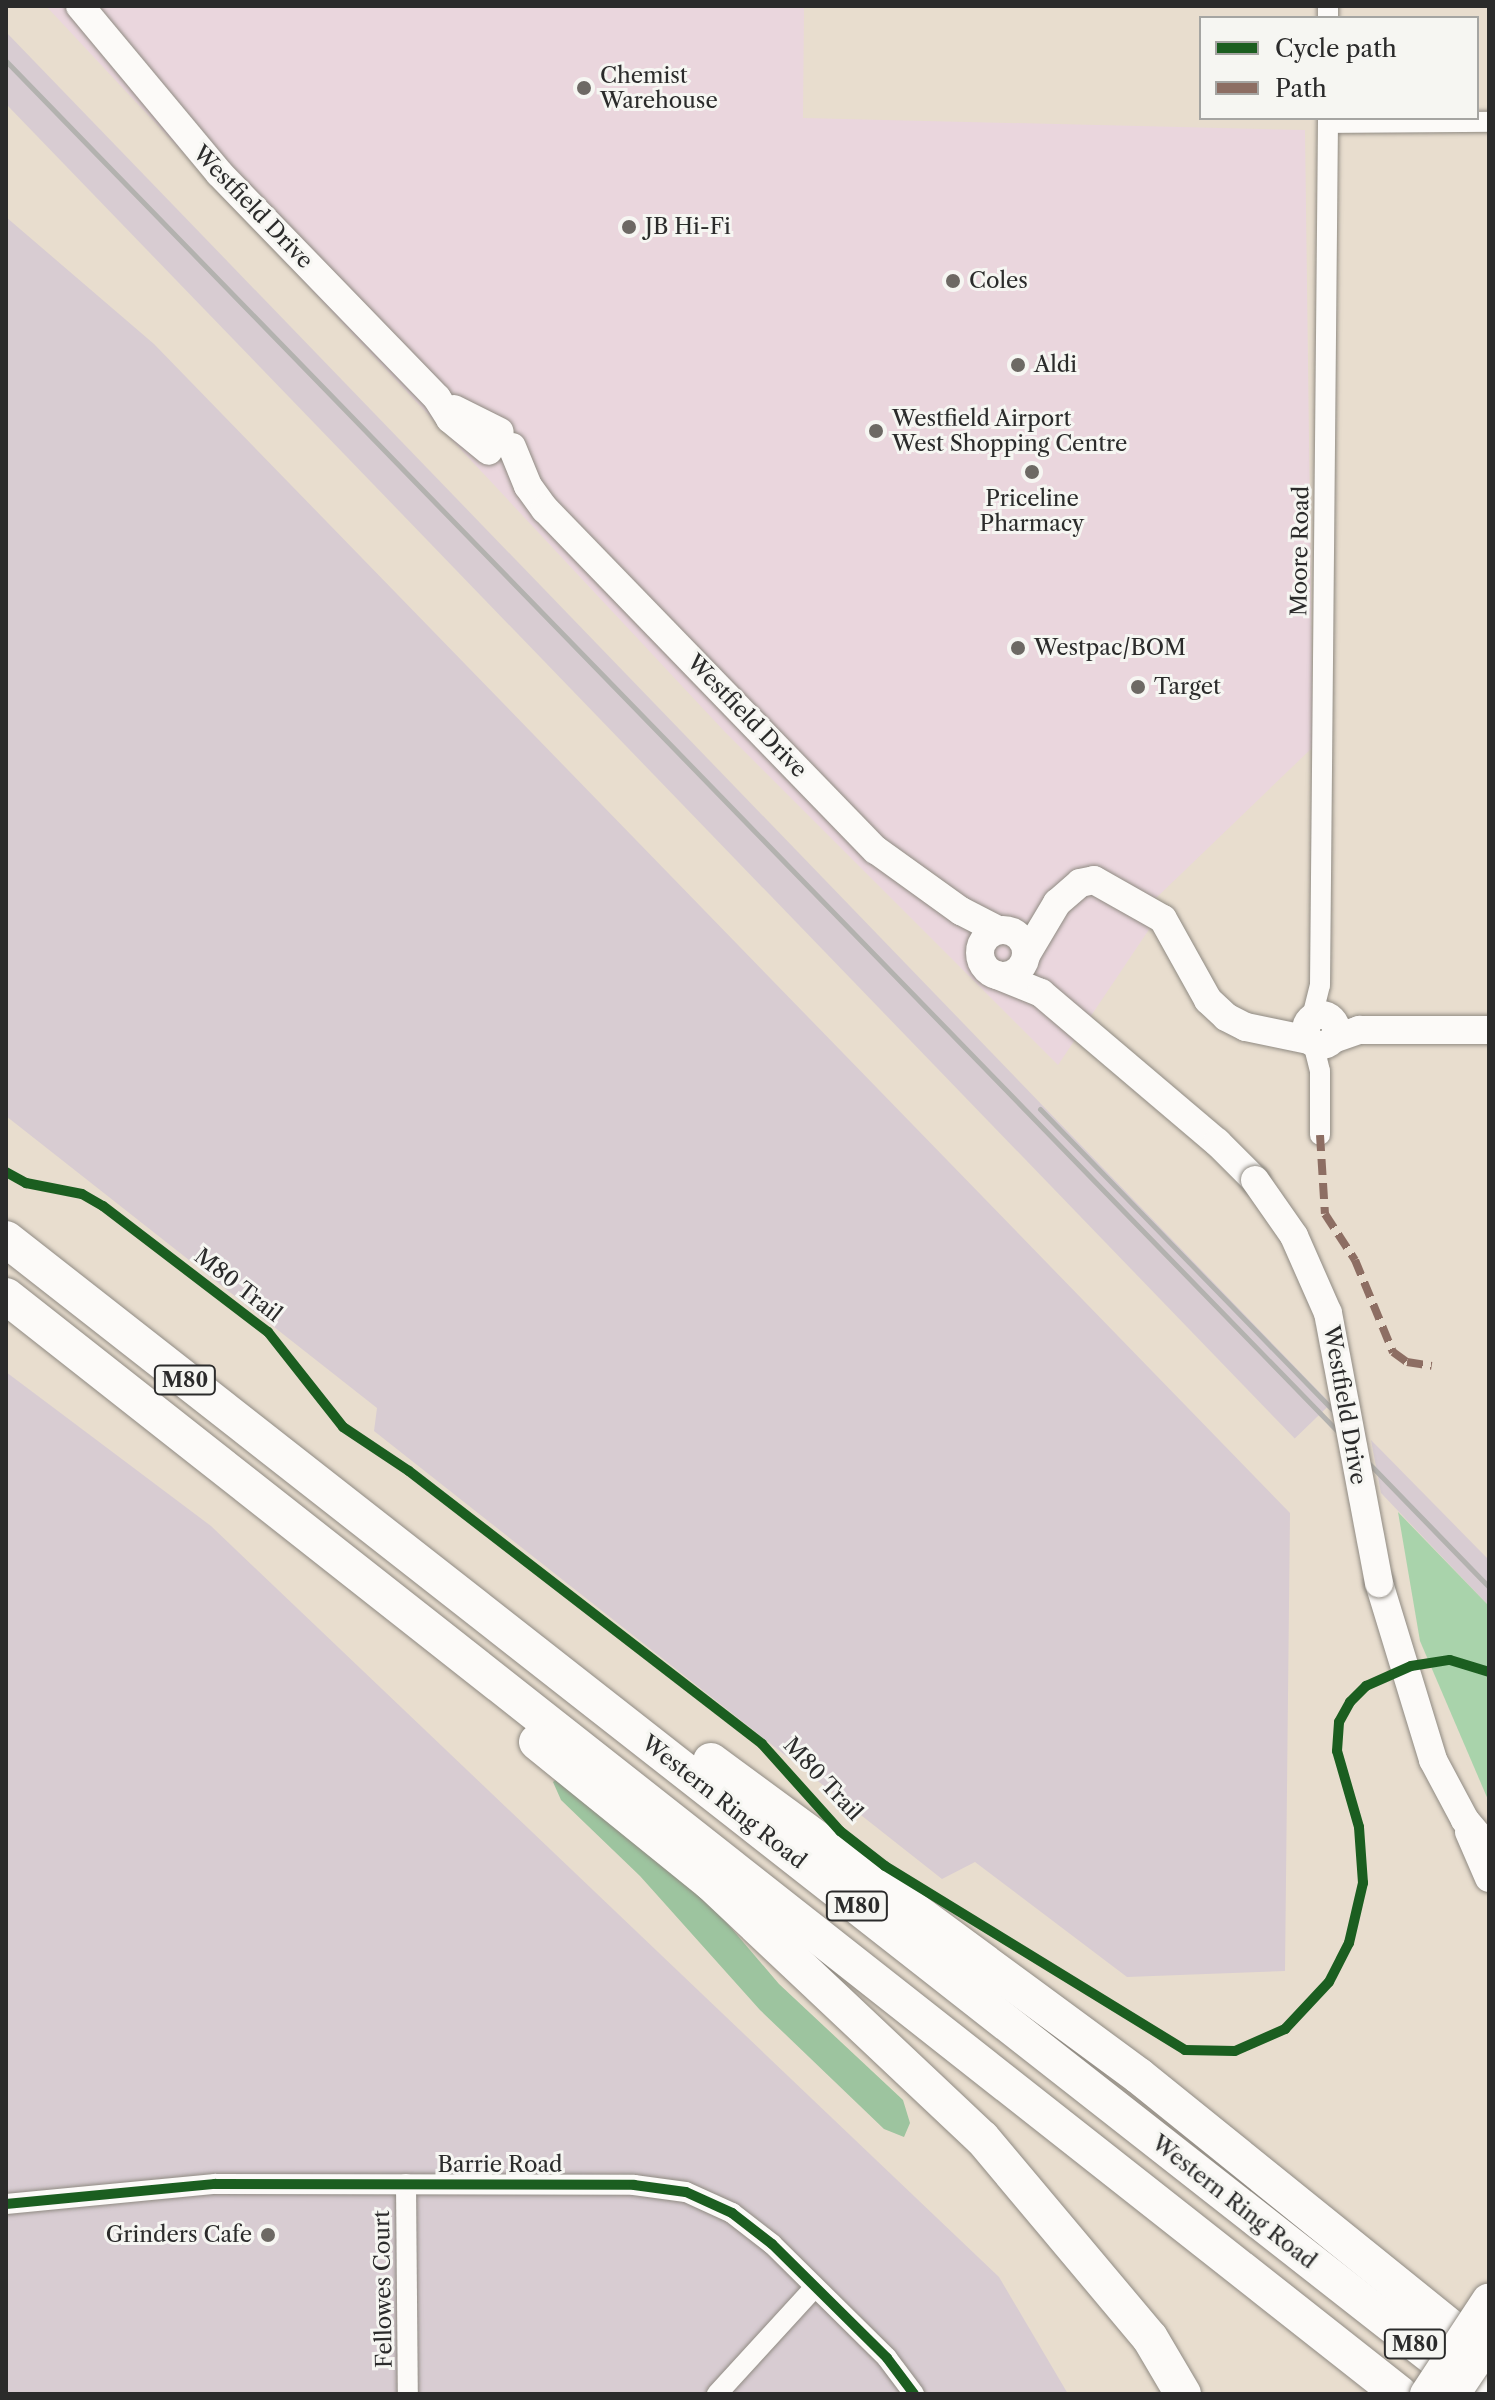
<!DOCTYPE html>
<html>
<head>
<meta charset="utf-8">
<style>
	body { margin:0 }
	#map { position:relative; width:1495px; height:2400px; overflow:hidden; background:#e8ddce; font-family:"Libre Caslon Text",serif }
	div>[style] { position:absolute }
	.built>* { inset:0; background:#ead6dd }
	.industrial>* { inset:0; background:#d8ccd2; transform-origin:0 0 }
	.green>* { inset:0; background:#a9d3ab }
	.forest>* { inset:0; background:#9dc49f }
	.roads { filter:drop-shadow(0 0 2px #8f8a82) drop-shadow(0 0 2px #8f8a82) }
	.street>* { height:20px; margin:-10px; padding:0 10px; transform-origin:10px; border-radius:10px; background:#fcfaf8 }
	.secondary>* { height:28px; margin:-14px; padding:0 14px; transform-origin:14px; border-radius:14px; background:#fcfaf8 }
	.secondary>.ring { margin:-14px; padding:0; box-sizing:content-box; background:none; border:28px solid #fcfaf8; border-radius:50% }
	.highway>* { height:36px; margin:-18px; padding:0 18px; transform-origin:18px; border-radius:18px; background:#fcfaf8 }
	.rail>* { height:5px; margin:-2.5px; padding:0 2.5px; transform-origin:2.5px; border-radius:2.5px; background:#b3b2af }
	.bridges { filter:drop-shadow(0 0 2px #8f8a82) drop-shadow(0 0 2px #8f8a82) }
	.secondary-bridge>* { height:28px; margin:-14px; padding:0 14px; transform-origin:14px; border-radius:14px; background:#fcfaf8 }
	.primary-bridge>* { height:32px; margin:-16px; padding:0 16px; transform-origin:16px; border-radius:16px; background:#fcfaf8 }
	.quiet>* { height:8px; margin-top:-4px; transform-origin:0; background:repeating-linear-gradient(90deg,#8d6e63 0 16px,transparent 0 24px) }
	.cycleway>* { height:10px; margin:-5px; padding:0 5px; transform-origin:5px; border-radius:5px; background:#1b5e20 }
	.dots>* { width:22px; height:22px; translate:-50% -50%; box-sizing:border-box; border:4px solid #f6f6f2; border-radius:50% }
	span { translate:-50% -50%; white-space:nowrap; text-align:center; line-height:1.15; -webkit-text-stroke:6px #f6f6f2; paint-order:stroke }
	.shield-label span { padding:2px 6px; background:#f6f6f2; border:2px solid; border-radius:6px; -webkit-text-stroke-width:0 }
	.shield-label { font-size:20px; color:#2b2b2b; font-weight:700 }
	.poi-label { font-size:22px; color:#2b2b2b }
	.left { translate:0 -50%; text-align:left }
	.right { translate:-100% -50%; text-align:right }
	.street-label { font-size:22px; color:#2b2b2b }
	.frame { position:absolute; inset:0; border:8px solid #2b2b2b; pointer-events:none }
	.legend { position:absolute; left:1199px; top:16px; width:280px; height:104px; box-sizing:border-box; background:#f6f6f2; border:2px solid #a5a5a2; margin:0; padding:10px 14px; list-style:none; font-size:24px; color:#2b2b2b }
	.legend li { display:flex; align-items:center; gap:16px; height:40px }
	.legend b { width:40px; border:2px solid #a5a5a2 }
</style>
</head>
<body>
<div id="map">
	<div class="built">
		<i style="clip-path:polygon(46px 6px,804px 6px,803px 118px,1305px 130px,1313px 747px,1155px 899px,1142px 922px,1150px 928px,1058px 1065px,725px 732px)"></i>
	</div>
	<div class="industrial">
		<i style="left:6px;top:32px;width:1907px;height:50px;rotate:46deg"></i>
		<i style="clip-path:polygon(6px 217px,154px 344px,1290px 1513px,1285px 1971px,1127px 1977px,975px 1862px,942px 1879px,374px 1431px,377px 1408px,6px 1116px)"></i>
		<i style="clip-path:polygon(6px 1372px,211px 1526px,999px 2277px,1068px 2394px,6px 2394px)"></i>
		<i style="clip-path:polygon(1371px 1440px,1489px 1560px,1489px 1606px,1381px 1493px)"></i>
	</div>
	<div class="green">
		<i style="clip-path:polygon(1398px 1512px,1489px 1606px,1489px 1802px,1420px 1641px)"></i>
	</div>
	<div class="forest">
		<i style="clip-path:polygon(558px 1778px,698px 1889px,779px 1984px,903px 2100px,910px 2123px,904px 2137px,884px 2129px,760px 2010px,640px 1876px,561px 1800px,553px 1782px)"></i>
	</div>
	<div class="roads">
		<div class="street">
			<i style="left:1328px;top:18px;width:12px;rotate:-90deg"></i>
			<i style="left:1328px;top:123px;width:161px;rotate:-0.4deg"></i>
			<i style="left:1312px;top:1017px;width:33px;rotate:-76deg"></i>
			<i style="left:1320px;top:985px;width:867px;rotate:-89.47deg"></i>
			<i style="left:1313px;top:1043px;width:29px;rotate:76deg"></i>
			<i style="left:1320px;top:1071px;width:64px;rotate:90deg"></i>
			<i style="left:406px;top:2184px;width:210px;rotate:89.5deg"></i>
			<i style="left:6px;top:2204px;width:210px;rotate:-5.5deg"></i>
			<i style="left:215px;top:2184px;width:419px;rotate:0.1deg"></i>
			<i style="left:634px;top:2185px;width:52px;rotate:7.7deg"></i>
			<i style="left:686px;top:2192px;width:51px;rotate:24.5deg"></i>
			<i style="left:732px;top:2213px;width:51px;rotate:37.8deg"></i>
			<i style="left:772px;top:2244px;width:162px;rotate:44.7deg"></i>
			<i style="left:887px;top:2358px;width:45px;rotate:53.1deg"></i>
			<i style="left:717px;top:2394px;width:145px;rotate:-47.5deg"></i>
		</div>
		<div class="secondary">
			<i style="left:80px;top:6px;width:217px;rotate:50.2deg"></i>
			<i style="left:219px;top:173px;width:313px;rotate:45.9deg"></i>
			<i style="left:437px;top:398px;width:25px;rotate:58deg"></i>
			<i style="left:450px;top:419px;width:50px;rotate:39.4deg"></i>
			<i style="left:454px;top:409px;width:51px;rotate:26.6deg"></i>
			<i style="left:512px;top:447px;width:42px;rotate:67.7deg"></i>
			<i style="left:528px;top:486px;width:29px;rotate:54deg"></i>
			<i style="left:545px;top:509px;width:475px;rotate:45.9deg"></i>
			<i style="left:876px;top:850px;width:105px;rotate:35.7deg"></i>
			<i style="left:961px;top:911px;width:42px;rotate:27.2deg"></i>
			<i class="ring" style="left:980px;top:930px;width:18px;height:18px"></i>
			<i style="left:1026px;top:955px;width:61px;rotate:-59.2deg"></i>
			<i style="left:1057px;top:903px;width:30px;rotate:-41deg"></i>
			<i style="left:1080px;top:883px;width:14px;rotate:-12deg"></i>
			<i style="left:1094px;top:880px;width:79px;rotate:29.5deg"></i>
			<i style="left:1163px;top:919px;width:93px;rotate:60.9deg"></i>
			<i style="left:1208px;top:1000px;width:25px;rotate:43deg"></i>
			<i style="left:1226px;top:1017px;width:22px;rotate:27deg"></i>
			<i style="left:1246px;top:1027px;width:64px;rotate:11.7deg"></i>
			<i style="left:997px;top:975px;width:48px;rotate:22.2deg"></i>
			<i style="left:1041px;top:993px;width:231px;rotate:40.3deg"></i>
			<i style="left:1217px;top:1142px;width:54px;rotate:45deg"></i>
			<i class="ring" style="left:1306px;top:1015px;width:2px;height:2px"></i>
			<i style="left:1333px;top:1039px;width:28px;rotate:-19deg"></i>
			<i style="left:1359px;top:1030px;width:130px"></i>
			<i style="left:1379px;top:1583px;width:185px;rotate:73deg"></i>
			<i style="left:1433px;top:1760px;width:68px;rotate:61.9deg"></i>
			<i style="left:1465px;top:1820px;width:38px;rotate:50deg"></i>
			<i style="left:1469px;top:1832px;width:50px;rotate:66.5deg"></i>
		</div>
		<div class="highway">
			<i style="left:6px;top:1239px;width:1873px;rotate:38.08deg"></i>
			<i style="left:6px;top:1296px;width:1774px;rotate:38.23deg"></i>
			<i style="left:537px;top:1742px;width:224px;rotate:39deg"></i>
			<i style="left:711px;top:1883px;width:372px;rotate:43.3deg"></i>
			<i style="left:982px;top:2138px;width:261px;rotate:50deg"></i>
			<i style="left:1150px;top:2338px;width:65px;rotate:59.5deg"></i>
			<i style="left:711px;top:1761px;width:531px;rotate:36.35deg"></i>
			<i style="left:1139px;top:2076px;width:449px;rotate:38.9deg"></i>
		</div>
	</div>
	<div class="rail">
		<i style="left:6px;top:61px;width:2128px;rotate:45.82deg"></i>
		<i style="left:1040px;top:1109px;width:436px;rotate:45.8deg"></i>
	</div>
	<div class="bridges">
		<div class="secondary-bridge">
			<i style="left:1255px;top:1180px;width:68px;rotate:55.1deg"></i>
			<i style="left:1294px;top:1236px;width:84px;rotate:66.2deg"></i>
			<i style="left:1328px;top:1313px;width:275px;rotate:79.3deg"></i>
		</div>
		<div class="primary-bridge">
			<i style="left:1426px;top:2394px;width:113px;rotate:-56.6deg"></i>
			<i style="left:1454px;top:2394px;width:63px;rotate:-56.1deg"></i>
		</div>
	</div>
	<div class="quiet">
		<i style="left:1320px;top:1135px;width:79px;rotate:86.4deg"></i>
		<i style="left:1325px;top:1214px;width:55px;rotate:56.9deg"></i>
		<i style="left:1355px;top:1260px;width:100px;rotate:67.6deg"></i>
		<i style="left:1393px;top:1352px;width:17px;rotate:36deg"></i>
		<i style="left:1407px;top:1362px;width:25px;rotate:9deg"></i>
	</div>
	<div class="cycleway">
		<i style="left:6px;top:1172px;width:23px;rotate:29deg"></i>
		<i style="left:26px;top:1183px;width:57px;rotate:11.1deg"></i>
		<i style="left:82px;top:1194px;width:24px;rotate:30deg"></i>
		<i style="left:103px;top:1206px;width:208px;rotate:37.4deg"></i>
		<i style="left:268px;top:1332px;width:121px;rotate:51.7deg"></i>
		<i style="left:343px;top:1427px;width:79px;rotate:33.7deg"></i>
		<i style="left:409px;top:1471px;width:446px;rotate:37.7deg"></i>
		<i style="left:762px;top:1744px;width:117px;rotate:48.1deg"></i>
		<i style="left:840px;top:1831px;width:57px;rotate:37.9deg"></i>
		<i style="left:885px;top:1866px;width:352px;rotate:31.5deg"></i>
		<i style="left:1185px;top:2050px;width:50px;rotate:1.1deg"></i>
		<i style="left:1235px;top:2051px;width:55px;rotate:-23.7deg"></i>
		<i style="left:1285px;top:2029px;width:64px;rotate:-46.9deg"></i>
		<i style="left:1329px;top:1982px;width:44px;rotate:-62.9deg"></i>
		<i style="left:1349px;top:1943px;width:62px;rotate:-76.9deg"></i>
		<i style="left:1363px;top:1883px;width:56px;rotate:-94.1deg"></i>
		<i style="left:1359px;top:1827px;width:79px;rotate:-106.1deg"></i>
		<i style="left:1337px;top:1751px;width:29px;rotate:-86deg"></i>
		<i style="left:1339px;top:1722px;width:23px;rotate:-61deg"></i>
		<i style="left:1350px;top:1702px;width:23px;rotate:-45deg"></i>
		<i style="left:1366px;top:1686px;width:49px;rotate:-24deg"></i>
		<i style="left:1411px;top:1666px;width:39px;rotate:-9deg"></i>
		<i style="left:1450px;top:1660px;width:41px;rotate:17.1deg"></i>
		<i style="left:6px;top:2204px;width:210px;rotate:-5.5deg"></i>
		<i style="left:215px;top:2184px;width:419px;rotate:0.1deg"></i>
		<i style="left:634px;top:2185px;width:52px;rotate:7.7deg"></i>
		<i style="left:686px;top:2192px;width:51px;rotate:24.5deg"></i>
		<i style="left:732px;top:2213px;width:51px;rotate:37.8deg"></i>
		<i style="left:772px;top:2244px;width:162px;rotate:44.7deg"></i>
		<i style="left:887px;top:2358px;width:45px;rotate:53.1deg"></i>
	</div>
	<div class="dots">
		<i style="left:584px;top:88px;background:#6d6964"></i>
		<i style="left:629px;top:227px;background:#6d6964"></i>
		<i style="left:953px;top:281px;background:#6d6964"></i>
		<i style="left:1018px;top:365px;background:#6d6964"></i>
		<i style="left:876px;top:431px;background:#6d6964"></i>
		<i style="left:1032px;top:472px;background:#6d6964"></i>
		<i style="left:1018px;top:648px;background:#6d6964"></i>
		<i style="left:1138px;top:687px;background:#6d6964"></i>
		<i style="left:268px;top:2235px;background:#6d6964"></i>
	</div>
	<div class="shield-label">
		<span style="left:185px;top:1380px">M80</span>
		<span style="left:857px;top:1906px">M80</span>
		<span style="left:1415px;top:2344px">M80</span>
	</div>
	<div class="poi-label">
		<span class="left" style="left:600px;top:88px">Chemist<br>Warehouse</span>
		<span class="left" style="left:645px;top:227px">JB Hi-Fi</span>
		<span class="left" style="left:969px;top:281px">Coles</span>
		<span class="left" style="left:1034px;top:365px">Aldi</span>
		<span class="left" style="left:892px;top:431px">Westfield Airport<br>West Shopping Centre</span>
		<span style="left:1032px;top:511px">Priceline<br>Pharmacy</span>
		<span class="left" style="left:1034px;top:648px">Westpac/BOM</span>
		<span class="left" style="left:1154px;top:687px">Target</span>
		<span class="right" style="left:252px;top:2235px">Grinders Cafe</span>
	</div>
	<div class="street-label">
		<span style="left:253px;top:207px;rotate:46deg">Westfield Drive</span>
		<span style="left:1300px;top:551px;rotate:-89deg">Moore Road</span>
		<span style="left:747px;top:716px;rotate:46deg">Westfield Drive</span>
		<span style="left:238px;top:1285px;rotate:38deg">M80 Trail</span>
		<span style="left:1345px;top:1405px;rotate:80deg">Westfield Drive</span>
		<span style="left:823px;top:1779px;rotate:47deg">M80 Trail</span>
		<span style="left:724px;top:1802px;rotate:38deg">Western Ring Road</span>
		<span style="left:500px;top:2165px">Barrie Road</span>
		<span style="left:1234px;top:2202px;rotate:38deg">Western Ring Road</span>
		<span style="left:383px;top:2289px;rotate:-91deg">Fellowes Court</span>
	</div>
	<div class="frame"></div>
	<ul class="legend">
	<li><b style="height:10px;background:#1b5e20"></b>Cycle path</li>
	<li><b style="height:10px;background:#8d6e63"></b>Path</li>
	</ul>
</div>
</body>
</html>
